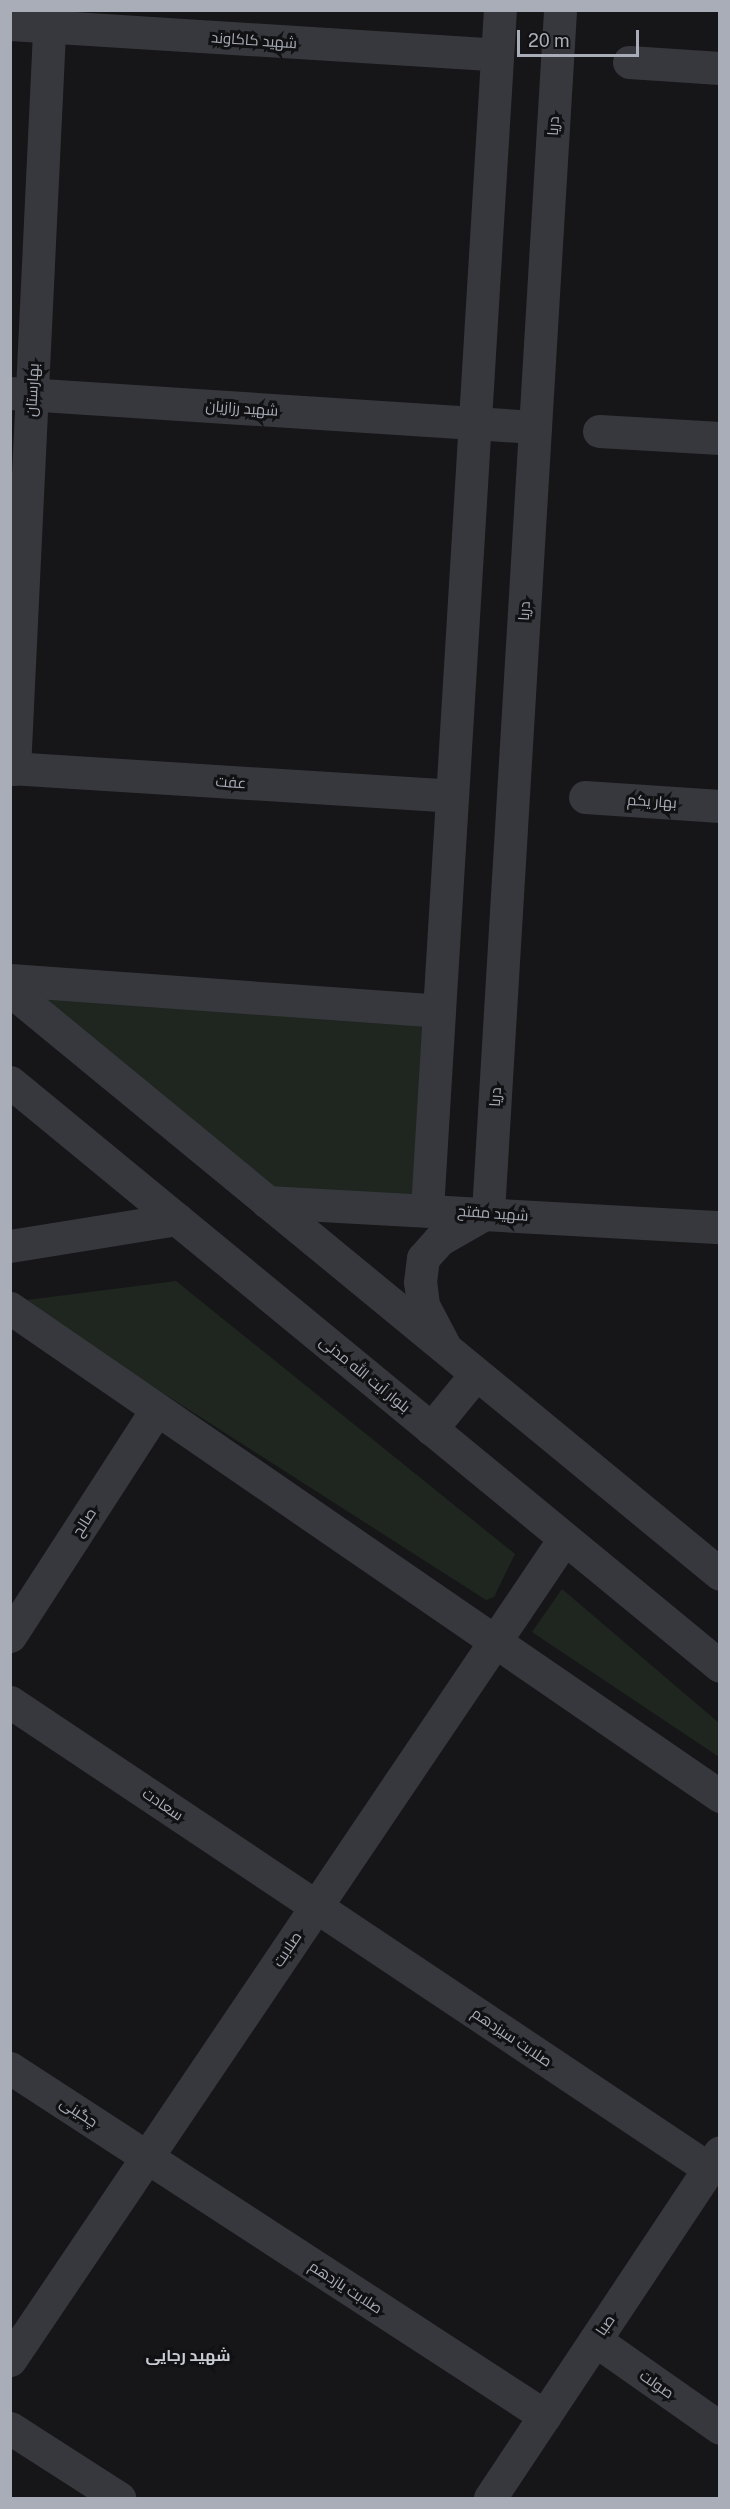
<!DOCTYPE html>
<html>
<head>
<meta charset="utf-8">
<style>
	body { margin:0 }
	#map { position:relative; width:730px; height:2509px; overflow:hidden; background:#161618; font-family:"Public Sans",Cairo,sans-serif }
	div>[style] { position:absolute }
	.green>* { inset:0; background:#1e261f }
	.minor>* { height:33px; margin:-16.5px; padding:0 16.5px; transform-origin:16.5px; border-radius:16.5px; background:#37383d }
	.tertiary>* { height:33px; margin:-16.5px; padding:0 16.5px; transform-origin:16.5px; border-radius:16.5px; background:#37383d }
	span { translate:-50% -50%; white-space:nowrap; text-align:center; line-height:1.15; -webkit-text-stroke:6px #111113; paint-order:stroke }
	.street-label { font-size:15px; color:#a8adb8 }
	.neighbourhood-label { font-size:16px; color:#c9ccd4; font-weight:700 }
	.frame { position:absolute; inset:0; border:12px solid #a8adb8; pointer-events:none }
	.scale { position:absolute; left:517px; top:30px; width:122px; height:27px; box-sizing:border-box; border:3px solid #a8adb8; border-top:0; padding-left:8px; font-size:18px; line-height:21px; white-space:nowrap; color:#a8adb8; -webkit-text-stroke:4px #111113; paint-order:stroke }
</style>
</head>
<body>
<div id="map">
	<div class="green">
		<i style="clip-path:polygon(11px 990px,439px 1011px,427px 1209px,267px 1202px)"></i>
		<i style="clip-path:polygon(176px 1281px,515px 1554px,494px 1597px,486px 1600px,19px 1301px)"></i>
		<i style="clip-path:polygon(562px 1589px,719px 1723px,719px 1757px,532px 1632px)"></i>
	</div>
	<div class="minor">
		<i style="left:10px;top:24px;width:488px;rotate:3.6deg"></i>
		<i style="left:629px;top:62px;width:91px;rotate:3.8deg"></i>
		<i style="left:10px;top:393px;width:465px;rotate:3.7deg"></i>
		<i style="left:599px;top:431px;width:121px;rotate:3.3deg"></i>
		<i style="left:10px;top:768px;width:443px;rotate:3.6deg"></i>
		<i style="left:14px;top:769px;width:760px;rotate:-87.28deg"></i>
		<i style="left:585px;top:797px;width:135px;rotate:3.8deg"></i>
		<i style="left:10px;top:980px;width:430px;rotate:4.1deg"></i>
		<i style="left:10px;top:1308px;width:862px;rotate:34.5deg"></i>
		<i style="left:10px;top:1636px;width:270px;rotate:-57.1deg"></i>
		<i style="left:10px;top:1702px;width:839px;rotate:33.73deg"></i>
		<i style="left:10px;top:2068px;width:638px;rotate:33.04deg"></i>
		<i style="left:595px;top:2340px;width:153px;rotate:35.1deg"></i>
		<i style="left:10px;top:2360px;width:990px;rotate:-55.99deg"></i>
		<i style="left:10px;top:2428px;width:130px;rotate:32.7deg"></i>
		<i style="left:490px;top:2498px;width:415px;rotate:-56.4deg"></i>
	</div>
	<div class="tertiary">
		<i style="left:474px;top:423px;width:61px;rotate:3.8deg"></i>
		<i style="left:10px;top:990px;width:919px;rotate:39.44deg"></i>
		<i style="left:10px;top:1082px;width:919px;rotate:39.44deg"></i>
		<i style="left:267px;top:1202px;width:454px;rotate:3.2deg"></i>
		<i style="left:427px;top:1209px;width:1201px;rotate:-86.52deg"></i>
		<i style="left:10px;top:1246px;width:169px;rotate:-9.2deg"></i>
		<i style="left:445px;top:1347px;width:47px;rotate:-117.6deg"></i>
		<i style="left:423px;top:1305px;width:23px;rotate:-97deg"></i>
		<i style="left:420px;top:1282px;width:24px;rotate:-83deg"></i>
		<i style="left:423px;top:1258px;width:24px;rotate:-48deg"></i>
		<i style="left:439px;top:1240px;width:56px;rotate:-29.7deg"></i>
		<i style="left:488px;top:1212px;width:1204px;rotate:-86.57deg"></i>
		<i style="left:431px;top:1429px;width:71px;rotate:-50.7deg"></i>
	</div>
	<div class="street-label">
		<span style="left:254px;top:40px;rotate:4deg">شهید کاکاوند</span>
		<span style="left:553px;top:126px;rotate:-87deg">دریا</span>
		<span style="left:32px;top:390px;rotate:-87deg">بهارستان</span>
		<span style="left:242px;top:408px;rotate:4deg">شهید رزازیان</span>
		<span style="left:524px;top:611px;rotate:-87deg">دریا</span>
		<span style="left:231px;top:782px;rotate:4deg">عفت</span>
		<span style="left:652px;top:801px;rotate:4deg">بهار یکم</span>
		<span style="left:495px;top:1097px;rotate:-87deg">دریا</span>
		<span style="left:493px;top:1213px;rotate:4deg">شهید مفتح</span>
		<span style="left:365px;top:1374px;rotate:39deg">بلوار آیت الله مدنی</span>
		<span style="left:84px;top:1522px;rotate:-57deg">صالح</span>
		<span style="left:163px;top:1804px;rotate:34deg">سعادت</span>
		<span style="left:287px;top:1949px;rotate:-56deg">صلابت</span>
		<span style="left:512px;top:2037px;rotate:34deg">صلابت سیزدهم</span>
		<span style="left:79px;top:2112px;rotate:33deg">چگینی</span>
		<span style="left:346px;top:2287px;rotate:33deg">صلابت یازدهم</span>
		<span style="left:605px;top:2325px;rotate:-56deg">صبا</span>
		<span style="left:657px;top:2384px;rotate:35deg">صولت</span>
	</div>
	<div class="neighbourhood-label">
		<span style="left:188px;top:2356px">شهید رجایی</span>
	</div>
	<div class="frame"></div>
	<div class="scale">20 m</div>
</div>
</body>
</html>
